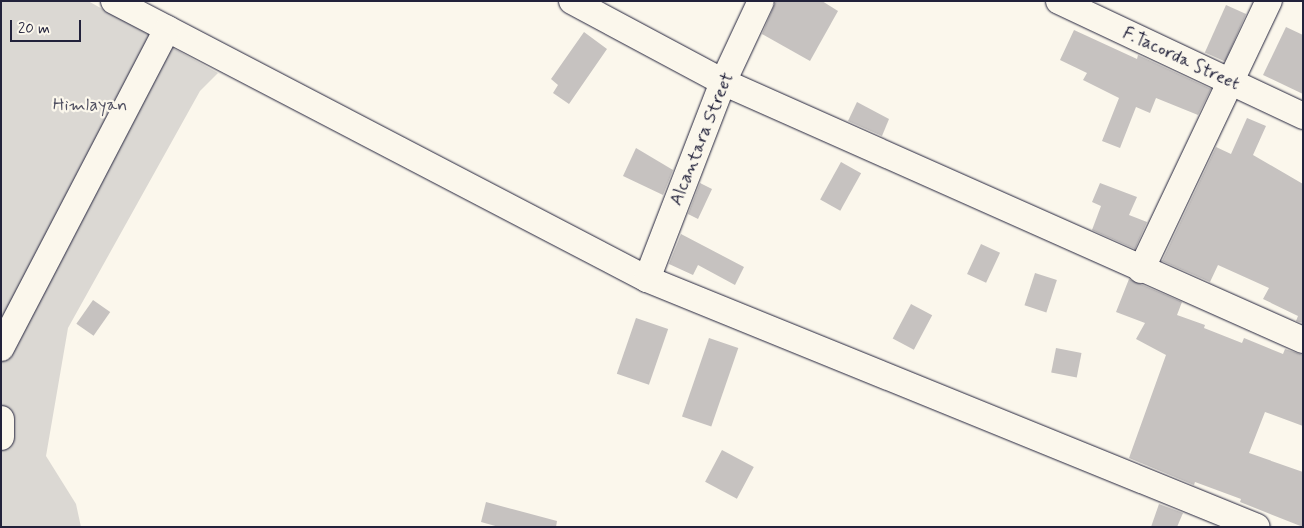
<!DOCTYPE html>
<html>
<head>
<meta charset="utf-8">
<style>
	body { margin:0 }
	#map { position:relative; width:1304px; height:528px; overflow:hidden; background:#fbf7ec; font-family:Mynerve,sans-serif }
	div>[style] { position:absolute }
	.green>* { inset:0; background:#dbd8d3 }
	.building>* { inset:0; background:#c6c2c0; transform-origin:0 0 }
	.roads { filter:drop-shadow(0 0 1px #22223b) drop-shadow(0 0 1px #22223b) }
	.minor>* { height:26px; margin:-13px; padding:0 13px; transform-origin:13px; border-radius:13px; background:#fbf7ec }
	span { translate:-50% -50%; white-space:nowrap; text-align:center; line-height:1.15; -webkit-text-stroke:4.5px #fbf7ec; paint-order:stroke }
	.street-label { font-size:18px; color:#22223b }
	.park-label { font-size:18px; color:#505061 }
	.frame { position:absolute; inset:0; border:2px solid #22223b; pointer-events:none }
	.scale { position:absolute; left:10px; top:20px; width:71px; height:22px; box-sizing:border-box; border:2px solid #22223b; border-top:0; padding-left:6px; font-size:15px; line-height:18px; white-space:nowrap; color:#22223b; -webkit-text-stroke:4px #fbf7ec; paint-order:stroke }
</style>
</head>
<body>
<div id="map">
	<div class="green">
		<i style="clip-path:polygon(1px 1px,88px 1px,218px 73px,200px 91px,68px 328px,46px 456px,76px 504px,81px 527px,1px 527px)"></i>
	</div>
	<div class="building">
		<i style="clip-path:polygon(776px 1px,822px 1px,838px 11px,810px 61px,762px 34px)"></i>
		<i style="left:1226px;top:5px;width:22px;height:52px;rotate:24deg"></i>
		<i style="clip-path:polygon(1286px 27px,1303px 35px,1303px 94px,1263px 75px)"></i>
		<i style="clip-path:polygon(1074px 30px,1137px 59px,1138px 55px,1211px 89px,1198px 115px,1156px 98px,1150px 113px,1136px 107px,1120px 148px,1102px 141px,1119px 98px,1083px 80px,1087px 73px,1060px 60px)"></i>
		<i style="clip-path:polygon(584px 32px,607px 49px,569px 104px,553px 93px,558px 85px,551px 79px)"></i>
		<i style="clip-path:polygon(857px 102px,889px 119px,882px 136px,848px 121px)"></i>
		<i style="clip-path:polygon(1247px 118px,1266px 126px,1253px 155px,1303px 184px,1303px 323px,1296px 321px,1298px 316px,1263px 299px,1269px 288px,1218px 265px,1210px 282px,1162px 261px,1216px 147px,1231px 154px)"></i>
		<i style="clip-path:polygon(636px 148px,673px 170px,663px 195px,623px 176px)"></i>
		<i style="left:841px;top:162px;width:23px;height:43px;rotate:29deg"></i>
		<i style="clip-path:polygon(700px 183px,712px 189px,698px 219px,688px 214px)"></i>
		<i style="clip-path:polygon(1100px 183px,1137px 197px,1129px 215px,1147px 222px,1135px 249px,1092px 230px,1101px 206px,1092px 202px)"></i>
		<i style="clip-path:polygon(681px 234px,744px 267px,735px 285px,698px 265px,693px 275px,669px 264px)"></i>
		<i style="left:981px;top:244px;width:21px;height:33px;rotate:25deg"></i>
		<i style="left:1035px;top:273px;width:23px;height:34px;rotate:18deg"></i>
		<i style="clip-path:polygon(1129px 279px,1182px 302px,1177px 315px,1205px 325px,1204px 328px,1242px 343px,1244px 338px,1283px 354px,1285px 349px,1303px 355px,1303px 426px,1265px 412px,1249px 453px,1303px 472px,1303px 527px,1240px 502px,1241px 499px,1195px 482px,1194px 485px,1129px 458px,1166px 355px,1136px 339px,1145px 323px,1116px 312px)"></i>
		<i style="left:93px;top:300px;width:21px;height:29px;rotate:35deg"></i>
		<i style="left:911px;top:304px;width:24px;height:39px;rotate:28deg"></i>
		<i style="left:636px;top:318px;width:34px;height:59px;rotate:19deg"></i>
		<i style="left:709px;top:338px;width:31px;height:83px;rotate:19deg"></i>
		<i style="left:1056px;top:348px;width:26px;height:25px;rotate:11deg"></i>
		<i style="left:722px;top:450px;width:36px;height:36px;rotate:28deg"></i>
		<i style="clip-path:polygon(486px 502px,557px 521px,556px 527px,499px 527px,481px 522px)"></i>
		<i style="clip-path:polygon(1159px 504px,1183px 513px,1177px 527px,1151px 527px)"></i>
	</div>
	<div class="roads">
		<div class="minor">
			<i style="left:114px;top:1px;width:601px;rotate:27.55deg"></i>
			<i style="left:647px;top:279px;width:658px;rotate:22.12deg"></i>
			<i style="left:572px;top:1px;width:171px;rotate:28.2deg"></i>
			<i style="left:723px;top:82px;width:635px;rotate:23.98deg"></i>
			<i style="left:1059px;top:1px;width:270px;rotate:25.2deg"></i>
			<i style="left:1141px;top:270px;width:298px;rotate:-64.6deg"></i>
			<i style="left:647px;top:279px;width:211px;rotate:-68.9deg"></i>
			<i style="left:723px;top:82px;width:89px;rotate:-64.9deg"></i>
			<i style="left:1px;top:348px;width:360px;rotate:-62.5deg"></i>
			<i style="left:1px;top:419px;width:18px;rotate:90deg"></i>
		</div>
	</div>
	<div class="street-label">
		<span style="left:1181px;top:59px;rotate:25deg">F.Tacorda Street</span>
		<span style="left:702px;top:139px;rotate:-68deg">Alcantara Street</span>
	</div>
	<div class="park-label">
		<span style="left:90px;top:105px">Himlayan</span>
	</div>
	<div class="frame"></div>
	<div class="scale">20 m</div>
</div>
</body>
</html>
